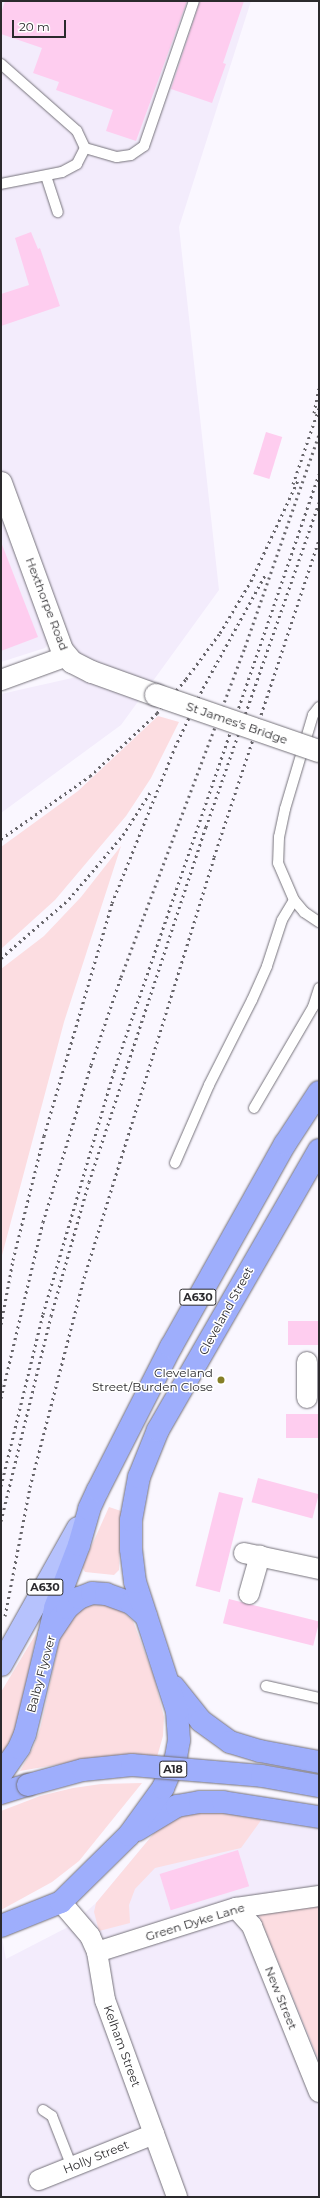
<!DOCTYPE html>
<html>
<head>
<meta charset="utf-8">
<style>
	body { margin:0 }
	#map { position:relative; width:320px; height:2198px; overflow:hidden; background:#faf7ff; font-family:Montserrat,sans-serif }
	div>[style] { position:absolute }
	.built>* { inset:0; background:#f3ecfc }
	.green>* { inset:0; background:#fcdde1 }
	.building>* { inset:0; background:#fecdef; transform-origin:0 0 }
	.roads { filter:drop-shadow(0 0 1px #76737b) drop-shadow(0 0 1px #76737b) }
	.service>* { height:10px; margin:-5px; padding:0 5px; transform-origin:5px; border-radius:5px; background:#fff }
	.minor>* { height:20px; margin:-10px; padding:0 10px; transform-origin:10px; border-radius:10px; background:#fff }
	.tertiary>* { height:22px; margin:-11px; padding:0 11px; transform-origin:11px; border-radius:11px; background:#fff }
	.primary>* { height:22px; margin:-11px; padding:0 11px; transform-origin:11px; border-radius:11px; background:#b6c2fd }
	.trunk>* { height:22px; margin:-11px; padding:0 11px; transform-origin:11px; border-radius:11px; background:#9eaefc }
	.rail>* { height:3px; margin-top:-1.5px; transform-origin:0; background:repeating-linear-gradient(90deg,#68666b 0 2px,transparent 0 6px) }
	.bridges { filter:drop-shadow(0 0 1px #76737b) drop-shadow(0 0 1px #76737b) }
	.tertiary-bridge>* { height:22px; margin:-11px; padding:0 11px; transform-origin:11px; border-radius:11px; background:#fff }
	.trunk-bridge>* { height:22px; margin:-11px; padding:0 11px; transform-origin:11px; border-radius:11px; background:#9eaefc }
	.dots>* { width:11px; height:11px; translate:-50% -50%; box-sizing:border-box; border:2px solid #fff; border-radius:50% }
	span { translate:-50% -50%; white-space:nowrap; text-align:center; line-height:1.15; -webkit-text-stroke:3px #fff; paint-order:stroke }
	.shield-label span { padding:1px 3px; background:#fff; border:1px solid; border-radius:3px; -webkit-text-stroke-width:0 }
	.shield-label { font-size:11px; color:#2b2a2d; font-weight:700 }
	.street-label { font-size:12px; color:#2b2a2d }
	.poi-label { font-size:12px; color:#2b2a2d }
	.right { translate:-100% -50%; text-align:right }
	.frame { position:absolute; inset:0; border:2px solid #2b2a2d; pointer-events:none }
	.scale { position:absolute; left:12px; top:20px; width:54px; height:18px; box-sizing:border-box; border:2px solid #2b2a2d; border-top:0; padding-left:5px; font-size:12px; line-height:14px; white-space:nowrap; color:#2b2a2d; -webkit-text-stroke:3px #fff; paint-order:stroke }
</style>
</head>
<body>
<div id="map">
	<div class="built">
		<i style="clip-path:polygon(1px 1px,251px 1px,179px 227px,219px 590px,121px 725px,1px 813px,1px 694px,81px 676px,1px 483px)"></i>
		<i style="clip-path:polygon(1px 506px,50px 640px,45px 648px,1px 662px)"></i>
		<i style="clip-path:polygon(209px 1811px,319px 1828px,319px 1905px,258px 1914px,319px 2061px,319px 2197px,1px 2197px,1px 1932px,6px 1959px,70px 1926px,96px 1903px,160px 1826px)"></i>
	</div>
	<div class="green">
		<i style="clip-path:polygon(158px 716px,179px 722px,151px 778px,126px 816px,55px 900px,1px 949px,1px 847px,78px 791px)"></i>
		<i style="clip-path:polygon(121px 846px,64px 1022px,1px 1259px,1px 969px,44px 936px,81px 897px)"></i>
		<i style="clip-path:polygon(109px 1507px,121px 1511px,119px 1570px,114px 1575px,85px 1572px,82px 1567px)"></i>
		<i style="clip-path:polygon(104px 1604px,120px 1609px,133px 1621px,154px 1677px,164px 1717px,163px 1736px,157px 1757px,96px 1758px,20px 1771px,33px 1748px,40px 1729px,61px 1634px,79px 1610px,90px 1605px)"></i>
		<i style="clip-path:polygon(37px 1632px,16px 1729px,1px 1756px,1px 1692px)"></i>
		<i style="clip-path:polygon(142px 1783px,79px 1861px,52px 1882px,1px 1910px,1px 1811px,40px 1796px,73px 1788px,101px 1784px)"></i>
		<i style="clip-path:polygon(209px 1811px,262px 1819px,241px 1848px,155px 1868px,135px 1889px,129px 1905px,130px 1923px,99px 1931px,94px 1912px,96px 1903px,160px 1826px,175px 1817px)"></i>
		<i style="clip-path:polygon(319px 1906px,319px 2061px,258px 1913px)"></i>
	</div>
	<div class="building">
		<i style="clip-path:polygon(5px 1px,187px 1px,136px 141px,106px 131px,113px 110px,56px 90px,59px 82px,33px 73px,42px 48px,1px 34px,1px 13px)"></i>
		<i style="clip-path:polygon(200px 1px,244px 1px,223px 63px,226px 64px,212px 103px,171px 89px)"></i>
		<i style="clip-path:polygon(31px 232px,38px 249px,40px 248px,60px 306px,1px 326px,1px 294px,29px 285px,15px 238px)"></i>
		<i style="left:266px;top:432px;width:17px;height:44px;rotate:17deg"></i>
		<i style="clip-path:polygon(1px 542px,38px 637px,1px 651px)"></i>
		<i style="left:288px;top:1321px;width:31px;height:24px"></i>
		<i style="left:286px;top:1414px;width:33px;height:24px"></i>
		<i style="left:258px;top:1478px;width:63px;height:25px;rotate:15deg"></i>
		<i style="left:219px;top:1492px;width:25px;height:97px;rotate:14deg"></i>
		<i style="left:229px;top:1599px;width:93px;height:25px;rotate:14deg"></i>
		<i style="left:238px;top:1850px;width:38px;height:82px;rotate:73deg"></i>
	</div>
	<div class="roads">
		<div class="service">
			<i style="left:1px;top:64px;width:101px;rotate:41.4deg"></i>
			<i style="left:77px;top:131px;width:19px;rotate:65deg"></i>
			<i style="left:85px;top:148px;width:18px;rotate:117deg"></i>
			<i style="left:77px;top:164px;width:17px;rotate:152deg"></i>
			<i style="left:62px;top:172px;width:62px;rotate:168.9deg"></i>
			<i style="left:85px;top:148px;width:33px;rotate:16deg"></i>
			<i style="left:117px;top:157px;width:14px;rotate:-8deg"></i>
			<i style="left:131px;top:155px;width:16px;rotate:-35deg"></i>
			<i style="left:144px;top:146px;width:153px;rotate:-71deg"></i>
			<i style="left:46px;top:176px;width:38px;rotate:72deg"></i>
			<i style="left:319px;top:707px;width:10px;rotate:127deg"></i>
			<i style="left:313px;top:715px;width:98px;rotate:106.6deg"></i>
			<i style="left:285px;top:809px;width:29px;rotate:102deg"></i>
			<i style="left:279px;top:837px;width:26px;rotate:92deg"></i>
			<i style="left:278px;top:863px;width:40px;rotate:66.6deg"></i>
			<i style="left:294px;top:900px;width:16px;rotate:50deg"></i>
			<i style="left:304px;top:912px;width:18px;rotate:34deg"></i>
			<i style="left:254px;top:1108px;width:117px;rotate:-59.7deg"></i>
			<i style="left:313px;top:1007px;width:20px;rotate:-72deg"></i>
			<i style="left:175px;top:1163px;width:85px;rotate:-66.4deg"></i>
			<i style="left:209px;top:1085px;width:95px;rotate:-63.2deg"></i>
			<i style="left:252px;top:1000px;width:37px;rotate:-66deg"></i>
			<i style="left:267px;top:966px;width:48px;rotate:-71.9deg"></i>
			<i style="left:282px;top:920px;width:23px;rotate:-59deg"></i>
			<i style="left:266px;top:1686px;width:54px;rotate:12.8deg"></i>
			<i style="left:43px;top:2110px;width:11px;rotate:34deg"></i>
			<i style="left:52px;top:2116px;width:55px;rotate:68.6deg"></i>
		</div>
		<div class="minor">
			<i style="left:1px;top:680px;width:70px;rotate:-20deg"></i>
			<i style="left:307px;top:1362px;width:36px;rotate:90deg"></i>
			<i style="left:244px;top:1553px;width:77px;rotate:12deg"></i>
			<i style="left:249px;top:1594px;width:40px;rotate:-74deg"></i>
			<i style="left:61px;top:1902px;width:45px;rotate:49.5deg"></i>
			<i style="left:90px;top:1936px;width:17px;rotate:66deg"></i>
			<i style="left:97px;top:1952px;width:49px;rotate:80.5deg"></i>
			<i style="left:105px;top:2000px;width:210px;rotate:69.9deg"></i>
			<i style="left:236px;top:1908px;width:24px;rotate:48deg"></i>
			<i style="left:252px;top:1926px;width:179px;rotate:68deg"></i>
			<i style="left:97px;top:1952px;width:146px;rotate:-17.6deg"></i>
			<i style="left:236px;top:1908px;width:84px;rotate:-8.2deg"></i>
			<i style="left:39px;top:2180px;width:124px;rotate:-21.8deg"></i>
		</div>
		<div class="tertiary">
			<i style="left:1px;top:483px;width:178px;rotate:69.9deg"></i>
			<i style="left:62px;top:650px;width:16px;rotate:50deg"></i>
			<i style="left:72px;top:662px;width:22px;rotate:27deg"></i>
			<i style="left:92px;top:672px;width:68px;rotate:19.8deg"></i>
		</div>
		<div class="primary">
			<i style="left:1px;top:1665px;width:157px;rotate:-60.7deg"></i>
		</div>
		<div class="trunk">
			<i style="left:49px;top:1635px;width:28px;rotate:-77deg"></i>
			<i style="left:55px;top:1608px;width:67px;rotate:-69.1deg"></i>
			<i style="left:79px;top:1545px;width:37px;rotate:-74deg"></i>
			<i style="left:89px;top:1509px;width:21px;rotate:-65deg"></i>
			<i style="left:98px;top:1490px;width:161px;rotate:-63deg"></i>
			<i style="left:171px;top:1347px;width:233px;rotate:-60.7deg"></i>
			<i style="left:285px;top:1144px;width:62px;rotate:-56.8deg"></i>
			<i style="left:174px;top:1687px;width:43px;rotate:51.5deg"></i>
			<i style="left:201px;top:1721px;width:36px;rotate:36deg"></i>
			<i style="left:230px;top:1742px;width:31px;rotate:17deg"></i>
			<i style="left:260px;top:1751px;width:60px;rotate:10.6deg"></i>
			<i style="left:1px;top:1774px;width:32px;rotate:-55deg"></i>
			<i style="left:19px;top:1748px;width:15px;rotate:-67deg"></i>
			<i style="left:25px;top:1734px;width:102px;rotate:-76.4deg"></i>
			<i style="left:49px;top:1635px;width:32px;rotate:-56deg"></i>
			<i style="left:67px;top:1608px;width:16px;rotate:-40deg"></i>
			<i style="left:79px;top:1598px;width:14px;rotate:-21deg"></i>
			<i style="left:92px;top:1593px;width:14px;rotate:4deg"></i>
			<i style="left:106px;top:1594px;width:27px;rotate:20deg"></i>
			<i style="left:131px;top:1603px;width:20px;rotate:41deg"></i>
			<i style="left:1px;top:1793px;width:28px;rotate:-17deg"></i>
			<i style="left:137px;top:1830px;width:47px;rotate:-31deg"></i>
			<i style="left:177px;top:1806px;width:23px;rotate:-10deg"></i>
			<i style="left:200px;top:1802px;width:23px"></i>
			<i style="left:223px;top:1802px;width:97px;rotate:8.9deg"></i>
			<i style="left:1px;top:1926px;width:65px;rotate:-21.8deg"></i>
			<i style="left:61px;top:1902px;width:95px;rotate:-44.6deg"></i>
			<i style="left:129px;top:1835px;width:58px;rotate:-54.1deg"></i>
			<i style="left:163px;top:1788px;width:34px;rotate:-67deg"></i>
			<i style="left:176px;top:1757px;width:17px;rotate:-80deg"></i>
			<i style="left:179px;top:1740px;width:29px;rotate:-94deg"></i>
			<i style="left:177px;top:1711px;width:136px;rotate:-108deg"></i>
			<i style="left:135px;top:1582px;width:33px;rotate:-97deg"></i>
			<i style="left:131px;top:1549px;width:29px;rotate:-90deg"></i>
			<i style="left:131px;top:1520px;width:44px;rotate:-79.5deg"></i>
			<i style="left:139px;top:1477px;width:51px;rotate:-68deg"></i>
			<i style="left:158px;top:1430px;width:323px;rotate:-60.1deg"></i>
		</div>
	</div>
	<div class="rail">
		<i style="left:314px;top:413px;width:25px;rotate:-79deg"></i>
		<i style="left:293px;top:484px;width:80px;rotate:-71.1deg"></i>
		<i style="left:1px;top:839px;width:109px;rotate:-35.3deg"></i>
		<i style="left:90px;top:776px;width:92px;rotate:-43.2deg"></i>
		<i style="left:157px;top:713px;width:45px;rotate:-49.5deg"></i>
		<i style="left:186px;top:679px;width:57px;rotate:-53.5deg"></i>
		<i style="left:220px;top:633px;width:61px;rotate:-59.2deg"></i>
		<i style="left:251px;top:581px;width:111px;rotate:-65deg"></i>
		<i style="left:1px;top:958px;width:90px;rotate:-40.9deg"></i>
		<i style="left:69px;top:899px;width:84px;rotate:-49.8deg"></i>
		<i style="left:123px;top:835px;width:52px;rotate:-57.5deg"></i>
		<i style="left:1px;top:1324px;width:65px;rotate:-79.4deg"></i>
		<i style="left:13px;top:1260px;width:128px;rotate:-76deg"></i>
		<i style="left:44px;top:1136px;width:243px;rotate:-73.7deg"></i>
		<i style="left:112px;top:903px;width:168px;rotate:-68deg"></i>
		<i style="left:175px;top:747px;width:65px;rotate:-64.6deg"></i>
		<i style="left:203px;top:688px;width:129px;rotate:-61.2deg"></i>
		<i style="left:1px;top:1398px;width:181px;rotate:-76.6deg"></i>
		<i style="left:43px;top:1222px;width:164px;rotate:-73deg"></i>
		<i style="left:91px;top:1065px;width:93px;rotate:-71.2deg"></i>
		<i style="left:121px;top:977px;width:353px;rotate:-69.4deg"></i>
		<i style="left:245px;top:647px;width:225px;rotate:-70.8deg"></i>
		<i style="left:1px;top:1486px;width:177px;rotate:-76.3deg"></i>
		<i style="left:43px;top:1314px;width:253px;rotate:-73.7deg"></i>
		<i style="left:114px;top:1071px;width:631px;rotate:-71.05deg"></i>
		<i style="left:1px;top:1521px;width:211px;rotate:-76.3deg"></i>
		<i style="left:51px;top:1316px;width:139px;rotate:-74.2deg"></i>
		<i style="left:89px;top:1182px;width:374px;rotate:-71.8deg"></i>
		<i style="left:206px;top:827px;width:344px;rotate:-70.8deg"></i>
		<i style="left:5px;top:1616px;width:131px;rotate:-79deg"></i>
		<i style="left:30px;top:1487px;width:216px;rotate:-75.5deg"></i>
		<i style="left:84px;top:1278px;width:441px;rotate:-72.8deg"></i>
		<i style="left:214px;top:857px;width:335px;rotate:-71.7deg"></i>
	</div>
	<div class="bridges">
		<div class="tertiary-bridge">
			<i style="left:156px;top:695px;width:172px;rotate:19deg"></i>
		</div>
		<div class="trunk-bridge">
			<i style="left:28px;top:1785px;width:57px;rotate:-15.3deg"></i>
			<i style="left:83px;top:1770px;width:49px;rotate:-5.8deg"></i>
			<i style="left:132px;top:1765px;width:130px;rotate:4.8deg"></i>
			<i style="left:262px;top:1776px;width:58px;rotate:10deg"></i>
		</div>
	</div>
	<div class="dots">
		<i style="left:221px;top:1380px;background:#857f27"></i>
	</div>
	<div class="shield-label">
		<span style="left:198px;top:1297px">A630</span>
		<span style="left:45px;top:1587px">A630</span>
		<span style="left:173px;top:1769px">A18</span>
	</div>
	<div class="street-label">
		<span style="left:47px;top:604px;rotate:69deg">Hexthorpe Road</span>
		<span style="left:237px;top:723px;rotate:19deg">St James's Bridge</span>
		<span style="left:226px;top:1311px;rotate:-61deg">Cleveland Street</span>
		<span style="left:41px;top:1674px;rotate:-75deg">Balby Flyover</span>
		<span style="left:195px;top:1922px;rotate:-17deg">Green Dyke Lane</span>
		<span style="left:281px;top:1998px;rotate:68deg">New Street</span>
		<span style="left:122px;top:2046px;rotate:70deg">Kelham Street</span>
		<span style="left:96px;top:2157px;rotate:-22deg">Holly Street</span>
	</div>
	<div class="poi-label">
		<span class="right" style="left:213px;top:1380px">Cleveland<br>Street/Burden Close</span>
	</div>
	<div class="frame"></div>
	<div class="scale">20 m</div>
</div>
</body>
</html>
